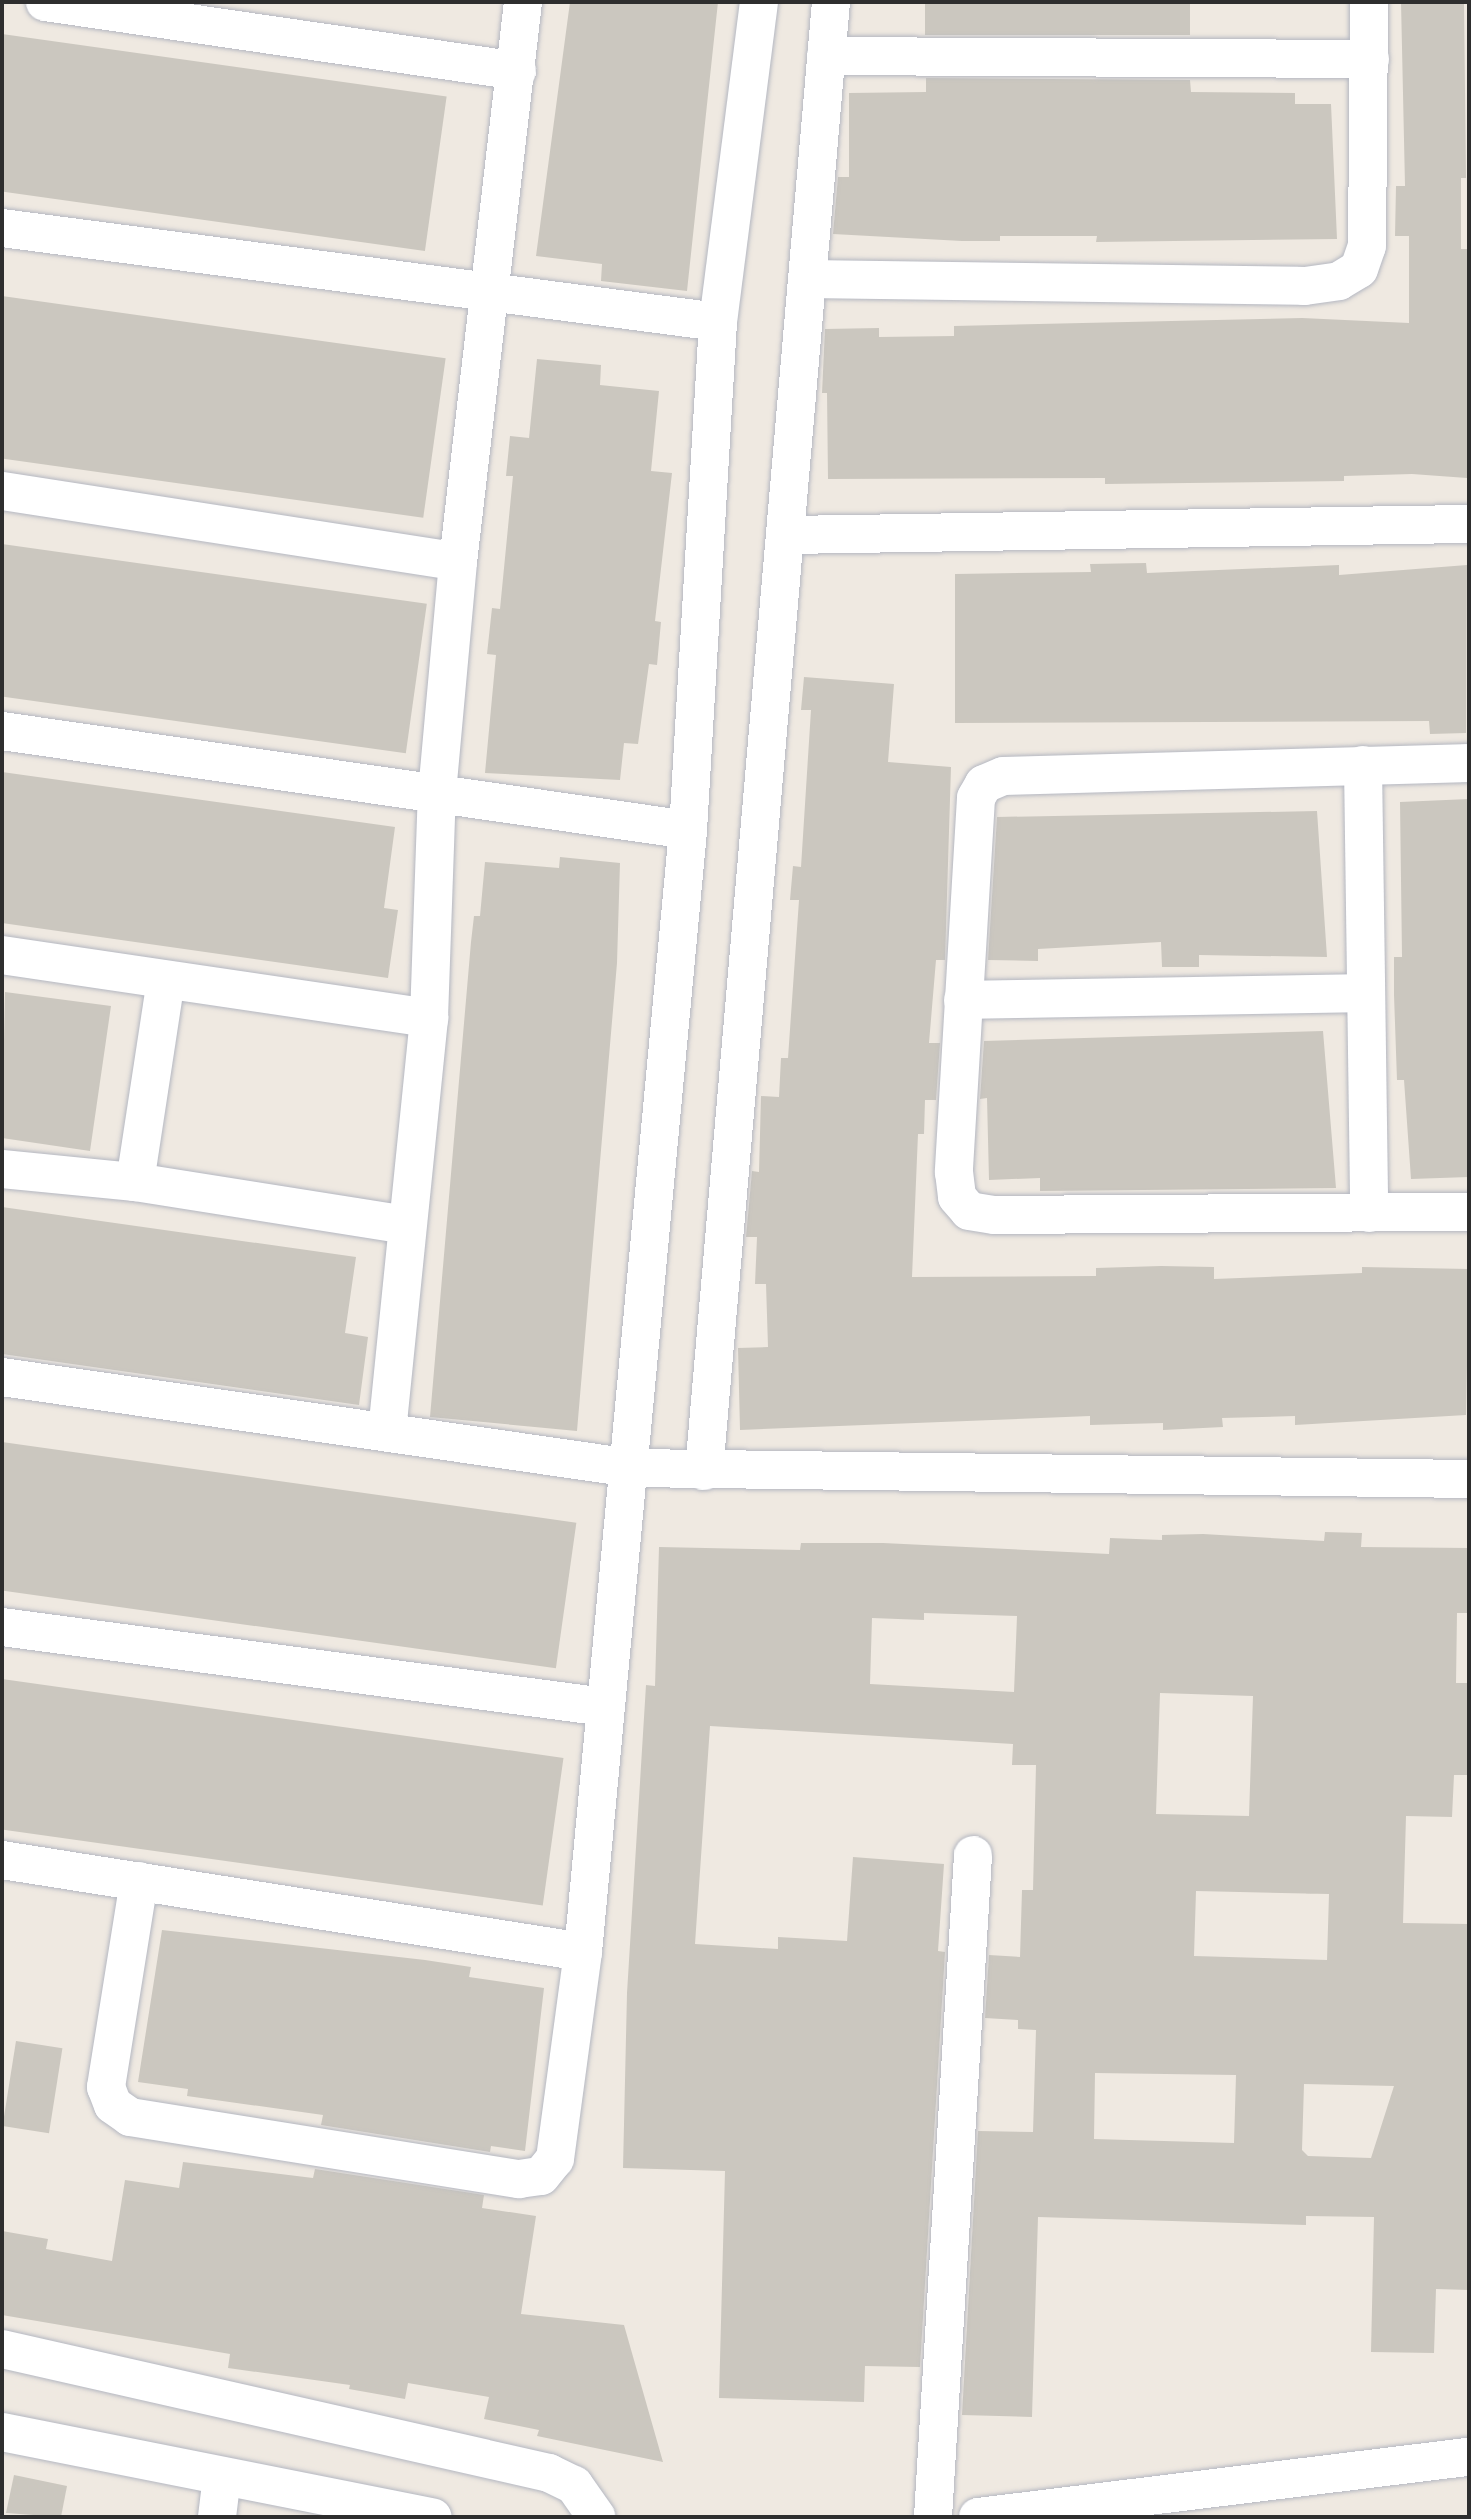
<!DOCTYPE html>
<html>
<head>
<meta charset="utf-8">
<style>
	body { margin:0 }
	#map { position:relative; width:1471px; height:2519px; overflow:hidden; background:#efe9e1; font-family:"Asap Condensed",sans-serif }
	div>[style] { position:absolute }
	.building>* { inset:0; background:#cbc7bf; transform-origin:0 0 }
	.roads { filter:drop-shadow(0 0 2px #b4b7c1) drop-shadow(0 0 2px #b4b7c1) }
	.street>* { height:38px; margin:-19px; padding:0 19px; transform-origin:19px; border-radius:19px; background:#fff }
	.secondary>* { height:38px; margin:-19px; padding:0 19px; transform-origin:19px; border-radius:19px; background:#fff }
	span { translate:-50% -50%; white-space:nowrap; text-align:center; line-height:1.15; -webkit-text-stroke:5px #fff; paint-order:stroke }
	.frame { position:absolute; inset:0; border:4px solid #2e2e2e; pointer-events:none }
</style>
</head>
<body>
<div id="map">
	<div class="building">
		<i style="clip-path:polygon(570px 2px,718px 2px,687px 291px,601px 281px,602px 264px,536px 256px)"></i>
		<i style="left:925px;top:2px;width:265px;height:33px"></i>
		<i style="clip-path:polygon(1401px 2px,1464px 2px,1466px 178px,1461px 178px,1461px 249px,1469px 249px,1467px 478px,1412px 474px,1344px 476px,1344px 481px,1105px 484px,1105px 478px,828px 479px,827px 393px,822px 393px,825px 329px,879px 328px,879px 337px,954px 336px,954px 326px,1302px 318px,1409px 323px,1409px 236px,1395px 236px,1396px 186px,1405px 186px)"></i>
		<i style="left:2px;top:34px;width:449px;height:156px;rotate:8deg"></i>
		<i style="clip-path:polygon(926px 78px,1190px 80px,1191px 92px,1295px 93px,1295px 104px,1331px 104px,1337px 239px,1096px 242px,1097px 236px,1000px 236px,1000px 241px,962px 241px,833px 234px,838px 177px,849px 177px,849px 93px,926px 92px)"></i>
		<i style="left:2px;top:296px;width:448px;height:161px;rotate:8deg"></i>
		<i style="clip-path:polygon(537px 359px,601px 365px,600px 385px,659px 391px,651px 471px,672px 473px,655px 621px,661px 622px,657px 665px,649px 664px,638px 744px,624px 743px,620px 780px,485px 773px,496px 655px,487px 654px,492px 608px,500px 609px,513px 476px,506px 476px,510px 436px,529px 438px)"></i>
		<i style="left:2px;top:544px;width:429px;height:151px;rotate:8deg"></i>
		<i style="clip-path:polygon(1146px 563px,1147px 573px,1339px 565px,1339px 575px,1467px 565px,1466px 733px,1430px 734px,1429px 721px,955px 723px,955px 574px,1091px 572px,1090px 564px)"></i>
		<i style="clip-path:polygon(804px 677px,894px 684px,888px 762px,951px 767px,945px 960px,936px 960px,929px 1043px,940px 1043px,936px 1100px,925px 1100px,924px 1134px,918px 1134px,912px 1277px,1096px 1276px,1096px 1268px,1161px 1266px,1214px 1267px,1214px 1279px,1362px 1273px,1362px 1267px,1469px 1269px,1466px 1415px,1295px 1425px,1295px 1416px,1222px 1418px,1223px 1427px,1163px 1430px,1163px 1423px,1090px 1425px,1090px 1416px,740px 1430px,738px 1348px,768px 1347px,766px 1284px,755px 1284px,757px 1237px,746px 1237px,752px 1171px,759px 1172px,761px 1096px,779px 1097px,781px 1058px,788px 1058px,799px 900px,790px 900px,793px 866px,801px 867px,811px 710px,801px 710px)"></i>
		<i style="clip-path:polygon(2px 772px,395px 827px,384px 908px,398px 910px,388px 978px,2px 923px)"></i>
		<i style="clip-path:polygon(1469px 799px,1469px 1177px,1411px 1179px,1404px 1080px,1397px 1080px,1394px 995px,1394px 957px,1402px 957px,1400px 802px)"></i>
		<i style="clip-path:polygon(1317px 811px,1327px 957px,1199px 955px,1199px 967px,1162px 967px,1161px 942px,1038px 949px,1038px 961px,988px 960px,997px 817px)"></i>
		<i style="clip-path:polygon(560px 857px,620px 863px,617px 963px,577px 1431px,430px 1417px,471px 942px,474px 916px,480px 916px,485px 862px,559px 868px)"></i>
		<i style="clip-path:polygon(5px 992px,111px 1006px,90px 1151px,2px 1138px)"></i>
		<i style="clip-path:polygon(1323px 1031px,1336px 1188px,1040px 1191px,1040px 1178px,989px 1180px,987px 1098px,980px 1099px,984px 1041px)"></i>
		<i style="clip-path:polygon(2px 1207px,356px 1257px,345px 1333px,368px 1337px,359px 1405px,2px 1354px)"></i>
		<i style="left:2px;top:1442px;width:580px;height:147px;rotate:8deg"></i>
		<i style="clip-path:polygon(evenodd,1325px 1532px,1362px 1533px,1361px 1547px,1469px 1548px,1469px 1613px,1457px 1613px,1456px 1683px,1469px 1683px,1469px 1775px,1454px 1775px,1452px 1817px,1406px 1816px,1403px 1923px,1469px 1924px,1469px 2290px,1436px 2289px,1434px 2353px,1371px 2352px,1374px 2217px,1306px 2216px,1306px 2225px,1038px 2217px,1032px 2417px,962px 2415px,978px 2131px,1033px 2132px,1036px 2030px,1018px 2029px,1018px 2020px,985px 2018px,989px 1955px,1020px 1957px,1022px 1890px,1033px 1890px,1036px 1765px,1012px 1765px,1013px 1744px,710px 1726px,695px 1944px,778px 1949px,778px 1937px,847px 1941px,853px 1857px,944px 1864px,938px 1951px,945px 1952px,920px 2367px,865px 2366px,864px 2402px,719px 2398px,725px 2171px,623px 2168px,627px 1993px,646px 1685px,655px 1686px,659px 1547px,800px 1550px,801px 1543px,883px 1543px,1109px 1554px,1110px 1538px,1162px 1540px,1162px 1535px,1203px 1534px,1324px 1541px,1325px 1532px,924px 1613px,1017px 1616px,1014px 1692px,870px 1684px,872px 1618px,924px 1620px,924px 1613px,1325px 1532px,1160px 1693px,1253px 1696px,1249px 1816px,1156px 1814px,1160px 1693px,1325px 1532px,1196px 1891px,1329px 1894px,1327px 1960px,1194px 1956px,1196px 1891px,1325px 1532px,1095px 2073px,1236px 2075px,1234px 2143px,1094px 2139px,1095px 2073px,1325px 1532px,1304px 2084px,1394px 2086px,1371px 2158px,1308px 2156px,1302px 2150px,1304px 2084px)"></i>
		<i style="left:2px;top:1679px;width:567px;height:149px;rotate:8deg"></i>
		<i style="clip-path:polygon(162px 1930px,425px 1960px,471px 1967px,469px 1977px,544px 1988px,525px 2151px,491px 2146px,490px 2152px,321px 2125px,323px 2115px,187px 2096px,188px 2089px,138px 2082px)"></i>
		<i style="left:16px;top:2041px;width:47px;height:86px;rotate:9deg"></i>
		<i style="clip-path:polygon(183px 2162px,313px 2178px,315px 2169px,484px 2195px,482px 2208px,536px 2216px,521px 2314px,624px 2325px,663px 2462px,537px 2436px,539px 2430px,484px 2419px,489px 2397px,408px 2383px,405px 2399px,349px 2389px,350px 2385px,228px 2368px,230px 2354px,2px 2315px,2px 2231px,48px 2239px,46px 2249px,112px 2261px,125px 2180px,179px 2188px)"></i>
		<i style="clip-path:polygon(14px 2475px,67px 2486px,61px 2517px,6px 2513px)"></i>
	</div>
	<div class="roads">
		<div class="street">
			<i style="left:45px;top:2px;width:477px;rotate:8.3deg"></i>
			<i style="left:826px;top:56px;width:544px;rotate:0.32deg"></i>
			<i style="left:2px;top:228px;width:722px;rotate:7.48deg"></i>
			<i style="left:807px;top:279px;width:498px;rotate:0.8deg"></i>
			<i style="left:1305px;top:286px;width:34px;rotate:-8deg"></i>
			<i style="left:1339px;top:281px;width:23px;rotate:-31deg"></i>
			<i style="left:1359px;top:269px;width:24px;rotate:-71deg"></i>
			<i style="left:1367px;top:246px;width:244px;rotate:-89.5deg"></i>
			<i style="left:2px;top:491px;width:461px;rotate:8.8deg"></i>
			<i style="left:788px;top:535px;width:681px;rotate:-0.93deg"></i>
			<i style="left:2px;top:731px;width:693px;rotate:8.21deg"></i>
			<i style="left:1469px;top:763px;width:466px;rotate:178.4deg"></i>
			<i style="left:1003px;top:776px;width:21px;rotate:157deg"></i>
			<i style="left:984px;top:784px;width:16px;rotate:120deg"></i>
			<i style="left:976px;top:798px;width:375px;rotate:93.4deg"></i>
			<i style="left:954px;top:1172px;width:25px;rotate:83deg"></i>
			<i style="left:957px;top:1197px;width:18px;rotate:49deg"></i>
			<i style="left:969px;top:1211px;width:25px;rotate:9deg"></i>
			<i style="left:994px;top:1215px;width:475px;rotate:-0.4deg"></i>
			<i style="left:1363px;top:765px;width:448px;rotate:89.2deg"></i>
			<i style="left:2px;top:955px;width:432px;rotate:8.4deg"></i>
			<i style="left:963px;top:1000px;width:403px;rotate:-1deg"></i>
			<i style="left:2px;top:1169px;width:134px;rotate:5.6deg"></i>
			<i style="left:135px;top:1182px;width:275px;rotate:9deg"></i>
			<i style="left:135px;top:1182px;width:204px;rotate:-81.3deg"></i>
			<i style="left:2px;top:1377px;width:636px;rotate:8.23deg"></i>
			<i style="left:631px;top:1468px;width:838px;rotate:0.75deg"></i>
			<i style="left:387px;top:1432px;width:416px;rotate:-84.2deg"></i>
			<i style="left:429px;top:1018px;width:225px;rotate:-88deg"></i>
			<i style="left:437px;top:793px;width:232px;rotate:-84.8deg"></i>
			<i style="left:458px;top:562px;width:564px;rotate:-83.38deg"></i>
			<i style="left:704px;top:1471px;width:1474px;rotate:-85.06deg"></i>
			<i style="left:2px;top:1627px;width:608px;rotate:7.56deg"></i>
			<i style="left:2px;top:1860px;width:588px;rotate:9deg"></i>
			<i style="left:139px;top:1881px;width:209px;rotate:99.1deg"></i>
			<i style="left:106px;top:2087px;width:19px;rotate:69deg"></i>
			<i style="left:113px;top:2105px;width:21px;rotate:35deg"></i>
			<i style="left:130px;top:2117px;width:394px;rotate:9.1deg"></i>
			<i style="left:519px;top:2179px;width:22px;rotate:-8deg"></i>
			<i style="left:541px;top:2176px;width:22px;rotate:-51deg"></i>
			<i style="left:555px;top:2159px;width:209px;rotate:-82.3deg"></i>
			<i style="left:583px;top:1952px;width:1127px;rotate:-84.65deg"></i>
			<i style="left:688px;top:830px;width:509px;rotate:-86.62deg"></i>
			<i style="left:718px;top:322px;width:323px;rotate:-82.7deg"></i>
			<i style="left:2px;top:2349px;width:561px;rotate:12.77deg"></i>
			<i style="left:549px;top:2473px;width:28px;rotate:26deg"></i>
			<i style="left:574px;top:2485px;width:39px;rotate:55deg"></i>
			<i style="left:217px;top:2517px;width:38px;rotate:-83deg"></i>
			<i style="left:933px;top:2517px;width:663px;rotate:-86.54deg"></i>
		</div>
		<div class="secondary">
			<i style="left:2px;top:2432px;width:439px;rotate:11.2deg"></i>
			<i style="left:978px;top:2517px;width:495px;rotate:-7deg"></i>
		</div>
	</div>
	<div class="frame"></div>
</div>
</body>
</html>
